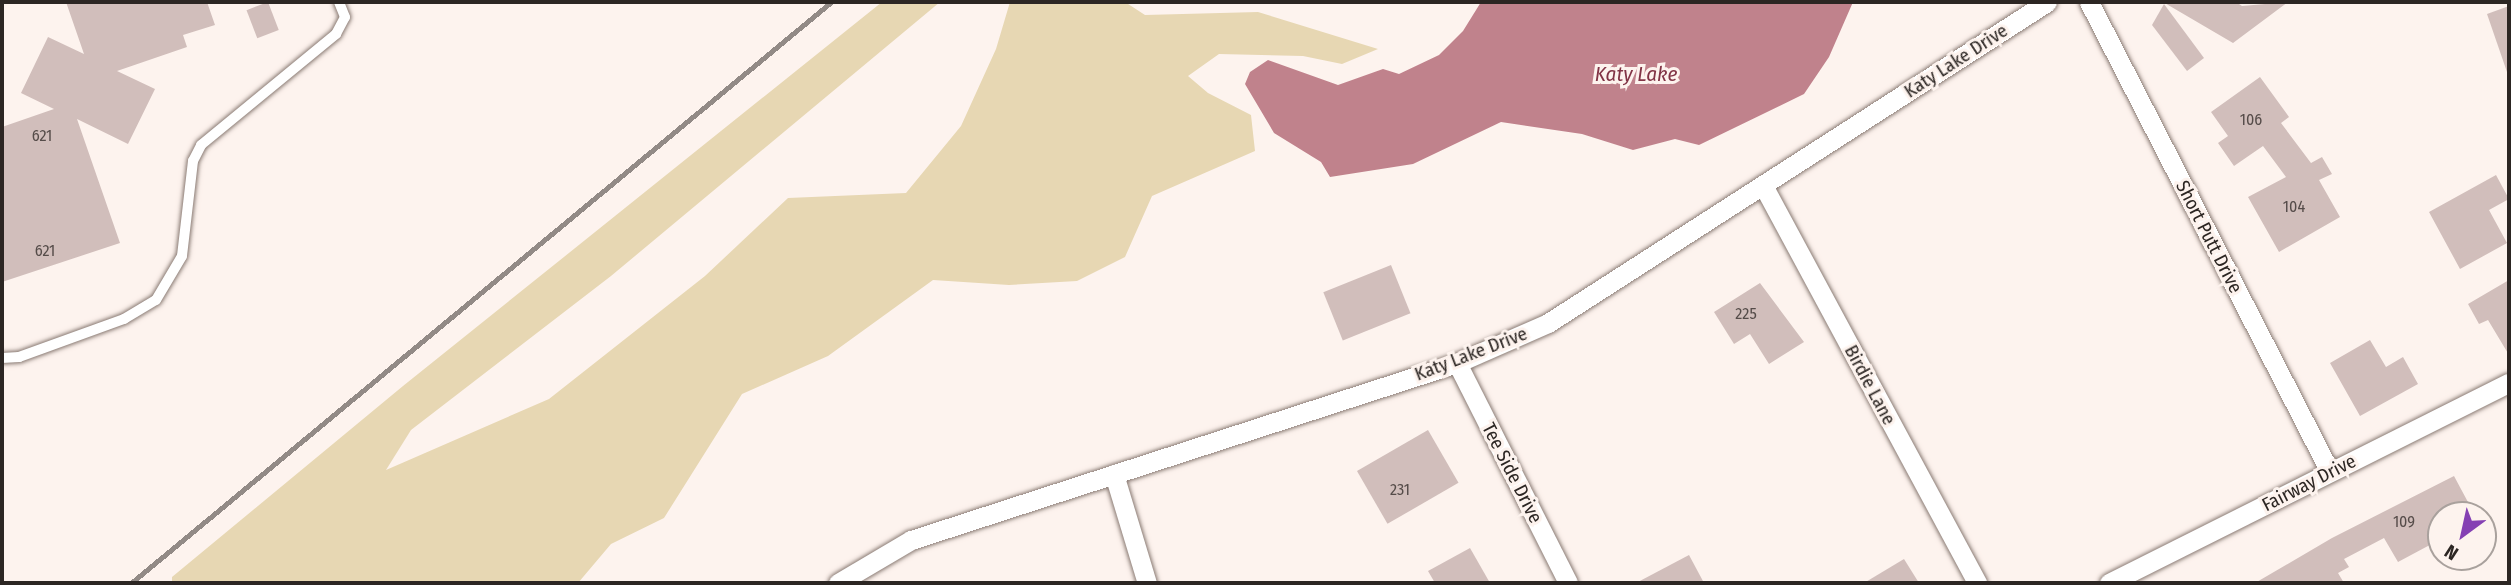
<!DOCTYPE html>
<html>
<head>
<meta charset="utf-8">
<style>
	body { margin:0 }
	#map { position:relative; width:2511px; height:585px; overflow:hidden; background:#fdf3ee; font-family:"Fira Sans Condensed",sans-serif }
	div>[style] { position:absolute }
	.green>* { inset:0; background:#e7d7b3 }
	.water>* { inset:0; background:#c0828c }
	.building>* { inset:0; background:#d1bebb; transform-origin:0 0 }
	.roads { filter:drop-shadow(0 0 2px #8a7b74) drop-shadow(0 0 2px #8a7b74) }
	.lane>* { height:10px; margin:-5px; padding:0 5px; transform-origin:5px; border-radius:5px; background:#fff }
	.street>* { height:19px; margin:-9.5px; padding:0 9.5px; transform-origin:9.5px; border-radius:9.5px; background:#fff }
	.rail>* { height:5px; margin:-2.5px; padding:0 2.5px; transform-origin:2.5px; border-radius:2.5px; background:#928a86 }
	span { translate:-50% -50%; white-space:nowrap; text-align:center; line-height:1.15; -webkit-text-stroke:6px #fdf3ee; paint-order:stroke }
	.number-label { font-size:16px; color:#554c49 }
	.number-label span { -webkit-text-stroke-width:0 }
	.street-label { font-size:19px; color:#2c2623 }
	.water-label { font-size:21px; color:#823446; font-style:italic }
	.frame { position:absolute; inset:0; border:4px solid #2c2623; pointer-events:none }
	.north { position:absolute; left:2427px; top:501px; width:70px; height:70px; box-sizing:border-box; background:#fdf3ee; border:2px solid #a9a19d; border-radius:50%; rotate:213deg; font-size:19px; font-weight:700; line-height:28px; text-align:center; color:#2c2623 }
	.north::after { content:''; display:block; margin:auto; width:24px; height:32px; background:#8540b3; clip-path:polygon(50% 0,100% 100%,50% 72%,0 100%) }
</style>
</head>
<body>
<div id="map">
	<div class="green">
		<i style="clip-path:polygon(882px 2px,940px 2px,611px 276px,411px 430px,386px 470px,549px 399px,705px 276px,788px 198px,906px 193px,961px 126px,996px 49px,1010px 2px,1125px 2px,1145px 15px,1258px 12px,1378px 49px,1342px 64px,1303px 56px,1219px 54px,1188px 76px,1208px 93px,1251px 115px,1255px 151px,1152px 196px,1125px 257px,1077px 281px,1009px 285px,933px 280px,828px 356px,742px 394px,664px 518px,611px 544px,578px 583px,172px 583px,172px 577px,403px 386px)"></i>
	</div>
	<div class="water">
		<i style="clip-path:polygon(1481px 2px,1853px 2px,1829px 57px,1804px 94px,1699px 145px,1675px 139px,1633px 150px,1582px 134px,1501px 122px,1413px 164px,1330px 177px,1321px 162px,1274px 133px,1245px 84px,1250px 72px,1268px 60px,1338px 85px,1383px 69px,1399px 74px,1439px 55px,1463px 31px)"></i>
	</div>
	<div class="building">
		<i style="clip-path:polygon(66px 2px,207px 2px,215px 25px,183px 35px,187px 47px,117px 71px,155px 89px,128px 144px,77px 119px,120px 243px,2px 282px,2px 127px,54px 109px,21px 93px,48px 37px,84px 54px)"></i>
		<i style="left:268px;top:2px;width:30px;height:23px;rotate:69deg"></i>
		<i style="clip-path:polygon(2163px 2px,2236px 2px,2242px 6px,2288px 2px,2233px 43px)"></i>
		<i style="clip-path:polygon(2164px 4px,2204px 58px,2187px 71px,2152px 25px)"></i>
		<i style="clip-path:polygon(2509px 6px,2509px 71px,2507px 72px,2487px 14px)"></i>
		<i style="clip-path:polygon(2260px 77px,2289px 117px,2281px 123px,2311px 163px,2322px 157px,2332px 174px,2319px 180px,2340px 217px,2279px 252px,2248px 197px,2286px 177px,2263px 146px,2234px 166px,2218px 143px,2228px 136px,2211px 112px)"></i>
		<i style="clip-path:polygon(2496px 175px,2509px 199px,2489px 210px,2507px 243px,2460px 269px,2429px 212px)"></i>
		<i style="left:1391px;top:265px;width:52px;height:73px;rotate:68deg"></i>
		<i style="clip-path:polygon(2509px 280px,2509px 355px,2488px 320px,2479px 324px,2468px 304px)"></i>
		<i style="clip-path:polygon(1760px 283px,1804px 342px,1769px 364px,1750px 334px,1734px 344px,1714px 312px)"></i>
		<i style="clip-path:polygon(2370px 340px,2386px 367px,2403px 357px,2418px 384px,2360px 416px,2330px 363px)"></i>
		<i style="left:1428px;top:430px;width:61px;height:82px;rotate:60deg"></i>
		<i style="clip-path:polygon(2454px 476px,2469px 504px,2461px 508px,2465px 515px,2441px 515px,2441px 539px,2398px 562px,2384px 538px,2344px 559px,2349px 567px,2338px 573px,2344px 583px,2255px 583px,2332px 538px)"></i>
		<i style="clip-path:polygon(1470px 548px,1490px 583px,1435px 583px,1428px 571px)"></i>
		<i style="clip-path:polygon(1689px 555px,1704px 583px,1636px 583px)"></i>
		<i style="clip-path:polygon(1904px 559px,1919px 583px,1864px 583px)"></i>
	</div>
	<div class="roads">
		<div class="lane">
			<i style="left:2px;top:358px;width:17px;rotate:-3deg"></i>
			<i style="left:19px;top:357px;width:112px;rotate:-19.9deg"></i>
			<i style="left:124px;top:319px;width:37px;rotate:-31deg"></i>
			<i style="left:156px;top:300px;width:51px;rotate:-59.4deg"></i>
			<i style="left:182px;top:256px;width:96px;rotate:-83.4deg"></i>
			<i style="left:193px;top:161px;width:18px;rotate:-63deg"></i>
			<i style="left:201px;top:145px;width:175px;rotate:-39.4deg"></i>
			<i style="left:336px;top:34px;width:19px;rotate:-62deg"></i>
			<i style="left:345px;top:17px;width:16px;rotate:-112deg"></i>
		</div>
		<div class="street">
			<i style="left:2089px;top:2px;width:528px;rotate:62.85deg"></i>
			<i style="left:1764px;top:187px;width:450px;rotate:61.7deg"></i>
			<i style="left:1457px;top:363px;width:246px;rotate:63.2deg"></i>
			<i style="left:1114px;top:474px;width:114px;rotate:73.2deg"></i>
			<i style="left:838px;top:583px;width:85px;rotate:-30.5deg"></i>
			<i style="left:911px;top:540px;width:574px;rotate:-17.96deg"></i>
			<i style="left:1457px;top:363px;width:99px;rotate:-23.7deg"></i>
			<i style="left:1548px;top:323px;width:593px;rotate:-32.75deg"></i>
			<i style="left:2109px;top:583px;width:447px;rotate:-26.6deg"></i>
		</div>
	</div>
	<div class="rail">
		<i style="left:131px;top:583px;width:910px;rotate:-39.69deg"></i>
	</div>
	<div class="number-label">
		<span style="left:2251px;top:120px">106</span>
		<span style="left:42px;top:136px">621</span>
		<span style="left:2294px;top:207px">104</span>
		<span style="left:45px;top:251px">621</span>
		<span style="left:1746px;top:314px">225</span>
		<span style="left:1400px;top:490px">231</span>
		<span style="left:2404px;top:522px">109</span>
	</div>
	<div class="street-label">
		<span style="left:1956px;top:61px;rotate:-33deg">Katy Lake Drive</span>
		<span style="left:2209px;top:237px;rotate:63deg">Short Putt Drive</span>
		<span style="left:1471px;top:354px;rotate:-21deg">Katy Lake Drive</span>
		<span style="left:1870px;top:385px;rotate:62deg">Birdie Lane</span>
		<span style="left:1512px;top:473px;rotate:63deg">Tee Side Drive</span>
		<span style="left:2309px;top:483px;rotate:-27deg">Fairway Drive</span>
	</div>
	<div class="water-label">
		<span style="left:1636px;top:74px">Katy Lake</span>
	</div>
	<div class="frame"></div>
	<div class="north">N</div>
</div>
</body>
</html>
